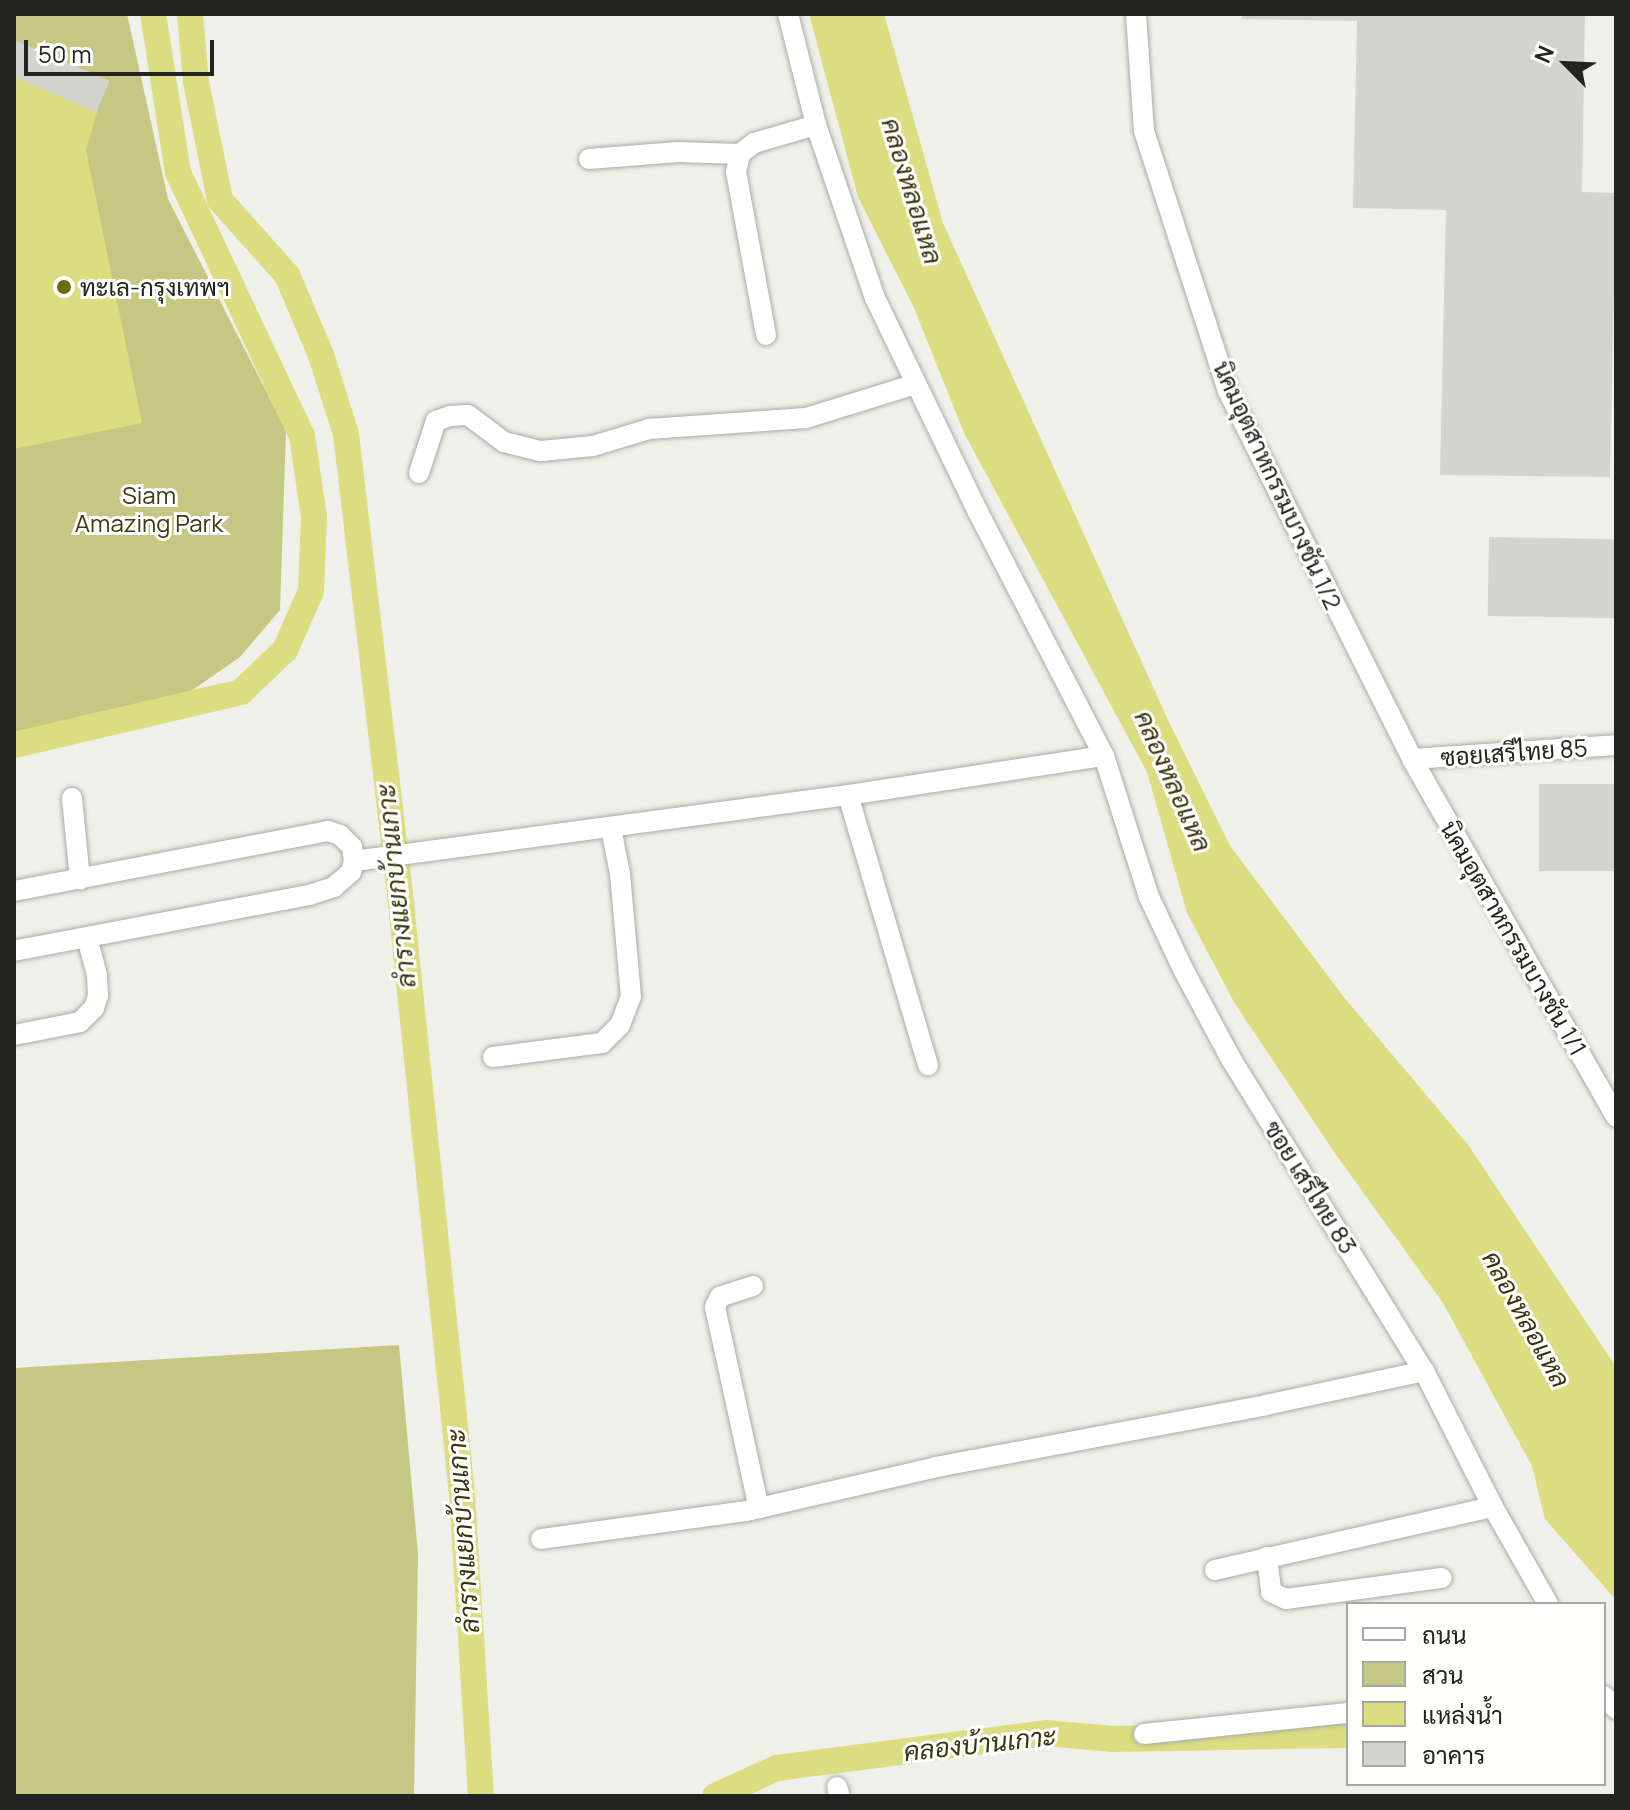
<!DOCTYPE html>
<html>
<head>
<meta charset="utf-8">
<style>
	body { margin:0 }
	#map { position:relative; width:1630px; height:1810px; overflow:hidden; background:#f0f0ea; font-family:Manrope,Sarabun,sans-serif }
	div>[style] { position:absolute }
	.green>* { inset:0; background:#c5c782 }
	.water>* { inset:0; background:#dbdd80 }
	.canal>* { height:26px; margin:-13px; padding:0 13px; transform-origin:13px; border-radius:13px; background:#dbdd80 }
	.building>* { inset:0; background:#d4d4ce; transform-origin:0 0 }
	.roads { filter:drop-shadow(0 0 2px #aaaba5) drop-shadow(0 0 2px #aaaba5) }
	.street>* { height:20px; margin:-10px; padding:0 10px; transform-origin:10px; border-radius:10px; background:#fff }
	.dots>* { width:22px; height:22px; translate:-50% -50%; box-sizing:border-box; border:4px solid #fffffe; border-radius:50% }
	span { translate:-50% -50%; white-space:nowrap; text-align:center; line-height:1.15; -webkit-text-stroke:6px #fffffe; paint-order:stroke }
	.poi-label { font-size:24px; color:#232321 }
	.left { translate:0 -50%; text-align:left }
	.street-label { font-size:24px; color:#232321 }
	.park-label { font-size:24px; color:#3a3a13 }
	.water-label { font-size:26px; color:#36370f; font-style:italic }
	.frame { position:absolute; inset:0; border:16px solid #232321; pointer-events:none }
	.legend { position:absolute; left:1346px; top:1602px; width:260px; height:184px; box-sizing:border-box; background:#fffffe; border:2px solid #a7a7a6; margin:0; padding:10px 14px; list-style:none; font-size:24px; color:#232321 }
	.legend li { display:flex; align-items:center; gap:16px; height:40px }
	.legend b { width:40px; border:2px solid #a7a7a6 }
	.north { position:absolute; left:1526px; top:24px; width:80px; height:80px; -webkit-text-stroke:6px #fffffe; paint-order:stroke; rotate:294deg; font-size:22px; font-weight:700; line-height:32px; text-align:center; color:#232321 }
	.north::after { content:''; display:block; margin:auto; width:28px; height:36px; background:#232321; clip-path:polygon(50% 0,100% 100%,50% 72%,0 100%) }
	.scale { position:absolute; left:24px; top:40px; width:190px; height:36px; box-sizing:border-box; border:4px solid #232321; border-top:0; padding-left:10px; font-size:24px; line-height:28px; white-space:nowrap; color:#232321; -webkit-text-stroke:6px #fffffe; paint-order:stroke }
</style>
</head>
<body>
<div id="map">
	<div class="green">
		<i style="clip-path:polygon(14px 14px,127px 14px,168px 199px,286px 430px,280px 610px,240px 657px,184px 696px,14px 736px)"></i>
		<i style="clip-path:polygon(399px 1345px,418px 1554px,414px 1796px,14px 1796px,14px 1368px)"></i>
	</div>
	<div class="water">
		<i style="clip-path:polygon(809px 14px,884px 14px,943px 223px,1168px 720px,1230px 846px,1343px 996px,1469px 1146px,1616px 1367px,1616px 1600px,1545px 1519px,1532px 1466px,1443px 1303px,1334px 1152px,1235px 1004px,1187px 913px,1147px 772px,964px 433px,914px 308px,858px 197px)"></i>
		<i style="clip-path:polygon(14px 74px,98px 109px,86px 150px,142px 423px,14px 449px)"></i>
	</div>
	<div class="canal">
		<i style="left:190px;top:14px;width:68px;rotate:85deg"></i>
		<i style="left:196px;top:82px;width:120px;rotate:78.5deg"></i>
		<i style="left:220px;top:200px;width:101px;rotate:48.2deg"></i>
		<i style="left:287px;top:275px;width:87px;rotate:67deg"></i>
		<i style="left:321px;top:355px;width:83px;rotate:72.4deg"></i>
		<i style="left:346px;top:434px;width:483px;rotate:83.3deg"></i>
		<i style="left:402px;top:914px;width:584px;rotate:84.1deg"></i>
		<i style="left:462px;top:1495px;width:302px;rotate:86.4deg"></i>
		<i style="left:14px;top:745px;width:233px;rotate:-13.1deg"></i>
		<i style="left:241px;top:692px;width:61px;rotate:-43.7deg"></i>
		<i style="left:285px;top:650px;width:64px;rotate:-66.2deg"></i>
		<i style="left:311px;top:591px;width:74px;rotate:-87.7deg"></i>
		<i style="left:314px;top:517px;width:82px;rotate:-98.4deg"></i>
		<i style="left:302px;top:436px;width:291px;rotate:-115.2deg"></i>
		<i style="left:178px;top:173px;width:161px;rotate:-98.9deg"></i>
		<i style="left:715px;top:1796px;width:68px;rotate:-24.3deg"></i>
		<i style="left:777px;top:1768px;width:271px;rotate:-7.4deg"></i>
		<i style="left:1046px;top:1733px;width:67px;rotate:5.1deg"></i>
		<i style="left:1113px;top:1739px;width:235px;rotate:-1deg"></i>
	</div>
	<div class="building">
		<i style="clip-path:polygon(1242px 14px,1585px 14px,1582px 192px,1616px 193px,1610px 477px,1440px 475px,1446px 210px,1353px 208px,1357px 21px,1242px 19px)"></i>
		<i style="left:14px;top:40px;width:104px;height:34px;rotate:23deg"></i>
		<i style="left:1489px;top:537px;width:127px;height:79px;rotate:1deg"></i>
		<i style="left:1616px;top:784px;width:87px;height:77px;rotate:90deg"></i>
	</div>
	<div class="roads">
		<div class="street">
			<i style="left:788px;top:14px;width:114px;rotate:75.8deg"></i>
			<i style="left:816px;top:125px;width:183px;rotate:71.2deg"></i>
			<i style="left:875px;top:298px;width:237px;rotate:64.3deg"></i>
			<i style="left:978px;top:512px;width:275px;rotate:62.7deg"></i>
			<i style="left:1104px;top:756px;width:148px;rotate:72.3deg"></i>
			<i style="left:1149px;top:897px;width:82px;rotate:64.7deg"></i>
			<i style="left:1184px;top:971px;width:100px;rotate:61.9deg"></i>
			<i style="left:1231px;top:1059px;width:367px;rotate:58.3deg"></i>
			<i style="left:1424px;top:1371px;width:153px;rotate:63.1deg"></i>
			<i style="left:1493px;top:1507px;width:112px;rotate:60.4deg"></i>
			<i style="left:1136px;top:14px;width:117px;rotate:86.1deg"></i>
			<i style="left:1144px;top:131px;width:273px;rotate:72.1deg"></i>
			<i style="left:1228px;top:391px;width:411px;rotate:63.4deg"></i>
			<i style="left:1412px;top:759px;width:412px;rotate:60.3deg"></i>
			<i style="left:589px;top:159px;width:89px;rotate:-4.5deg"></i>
			<i style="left:678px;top:152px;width:62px;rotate:1.8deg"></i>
			<i style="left:766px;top:335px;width:166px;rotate:-100.4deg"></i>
			<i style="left:736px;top:172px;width:18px;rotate:-77deg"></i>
			<i style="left:740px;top:154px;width:18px;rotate:-38deg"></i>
			<i style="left:754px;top:143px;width:65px;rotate:-16.2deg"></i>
			<i style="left:419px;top:473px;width:55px;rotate:-71.9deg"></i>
			<i style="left:436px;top:421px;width:15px;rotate:-20deg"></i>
			<i style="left:450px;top:416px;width:18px;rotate:-3deg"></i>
			<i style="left:468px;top:415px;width:45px;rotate:36.9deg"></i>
			<i style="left:504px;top:442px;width:38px;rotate:14deg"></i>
			<i style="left:541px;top:451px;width:52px;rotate:-5.5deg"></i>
			<i style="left:593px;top:446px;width:59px;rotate:-16.9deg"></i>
			<i style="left:649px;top:429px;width:157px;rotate:-4deg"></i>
			<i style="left:806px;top:418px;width:115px;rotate:-17.2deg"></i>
			<i style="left:1412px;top:759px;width:204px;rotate:-3.9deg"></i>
			<i style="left:848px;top:795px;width:282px;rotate:73.5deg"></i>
			<i style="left:72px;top:798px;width:82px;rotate:84.4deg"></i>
			<i style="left:354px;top:861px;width:498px;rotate:-7.6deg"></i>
			<i style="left:848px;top:795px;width:259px;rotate:-8.7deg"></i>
			<i style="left:14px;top:891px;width:320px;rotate:-10.8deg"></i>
			<i style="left:328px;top:831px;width:13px;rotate:18deg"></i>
			<i style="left:340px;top:835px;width:17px;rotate:45deg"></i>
			<i style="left:352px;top:847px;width:14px;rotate:82deg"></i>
			<i style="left:354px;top:861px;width:11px;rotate:105deg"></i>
			<i style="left:351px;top:872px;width:23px;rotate:139deg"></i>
			<i style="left:334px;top:887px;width:26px;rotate:162deg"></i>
			<i style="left:309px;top:895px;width:300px;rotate:169.3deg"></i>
			<i style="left:14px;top:1035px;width:67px;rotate:-11.1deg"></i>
			<i style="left:80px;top:1022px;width:20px;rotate:-45deg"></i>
			<i style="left:94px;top:1008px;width:13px;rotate:-72deg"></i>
			<i style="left:98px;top:996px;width:21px;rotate:-93deg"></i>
			<i style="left:97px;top:975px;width:39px;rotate:-105deg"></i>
			<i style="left:493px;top:1057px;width:110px;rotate:-7.3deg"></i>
			<i style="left:602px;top:1043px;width:25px;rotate:-45deg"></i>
			<i style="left:620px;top:1025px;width:30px;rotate:-69deg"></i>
			<i style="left:631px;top:997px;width:123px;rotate:-95.1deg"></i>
			<i style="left:620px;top:874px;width:47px;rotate:-101.1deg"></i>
			<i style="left:753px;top:1286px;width:35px;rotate:162deg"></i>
			<i style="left:720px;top:1297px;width:11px;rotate:117deg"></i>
			<i style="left:715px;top:1307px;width:206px;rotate:77.7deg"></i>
			<i style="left:541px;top:1539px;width:207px;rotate:-7.8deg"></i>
			<i style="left:746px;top:1511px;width:195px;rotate:-13deg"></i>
			<i style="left:936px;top:1467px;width:336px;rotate:-10.6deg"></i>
			<i style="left:1266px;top:1405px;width:162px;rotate:-12.1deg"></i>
			<i style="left:1267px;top:1557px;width:35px;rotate:83deg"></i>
			<i style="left:1271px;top:1592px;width:17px;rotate:25deg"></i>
			<i style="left:1286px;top:1599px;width:157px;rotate:-7.7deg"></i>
			<i style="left:1215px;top:1570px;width:285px;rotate:-12.8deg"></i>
			<i style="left:1604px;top:1696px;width:18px;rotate:47deg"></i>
			<i style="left:1144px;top:1734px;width:205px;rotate:-5.9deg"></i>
			<i style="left:837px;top:1787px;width:9px;rotate:72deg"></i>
		</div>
	</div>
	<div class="dots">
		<i style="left:64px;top:287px;background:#6d6c0c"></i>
	</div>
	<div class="poi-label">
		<span class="left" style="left:80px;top:287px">ทะเล-กรุงเทพฯ</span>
	</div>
	<div class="street-label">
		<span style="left:1278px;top:485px;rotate:65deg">นิคมอุตสาหกรรมบางชัน 1/2</span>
		<span style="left:1514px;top:752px;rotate:-4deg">ซอยเสรีไทย 85</span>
		<span style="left:1514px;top:938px;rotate:60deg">นิคมอุตสาหกรรมบางชัน 1/1</span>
		<span style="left:1311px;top:1187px;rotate:58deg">ซอย เสรีไทย 83</span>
	</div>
	<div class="park-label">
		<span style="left:149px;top:509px">Siam<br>Amazing Park</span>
	</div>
	<div class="water-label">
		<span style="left:912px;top:191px;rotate:73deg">คลองหลอแหล</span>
		<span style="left:1173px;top:781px;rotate:66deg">คลองหลอแหล</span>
		<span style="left:396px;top:886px;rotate:-96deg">ลำรางแยกบ้านเกาะ</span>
		<span style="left:1526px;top:1319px;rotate:61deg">คลองหลอแหล</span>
		<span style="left:463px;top:1531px;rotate:-94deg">ลำรางแยกบ้านเกาะ</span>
		<span style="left:980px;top:1744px;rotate:-6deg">คลองบ้านเกาะ</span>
	</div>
	<div class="frame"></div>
	<ul class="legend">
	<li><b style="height:10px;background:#fff"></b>ถนน</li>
	<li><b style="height:22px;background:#c5c782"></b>สวน</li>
	<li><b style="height:22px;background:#dbdd80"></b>แหล่งน้ำ</li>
	<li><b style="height:22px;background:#d4d4ce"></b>อาคาร</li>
	</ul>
	<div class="north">N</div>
	<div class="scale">50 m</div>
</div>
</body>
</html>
